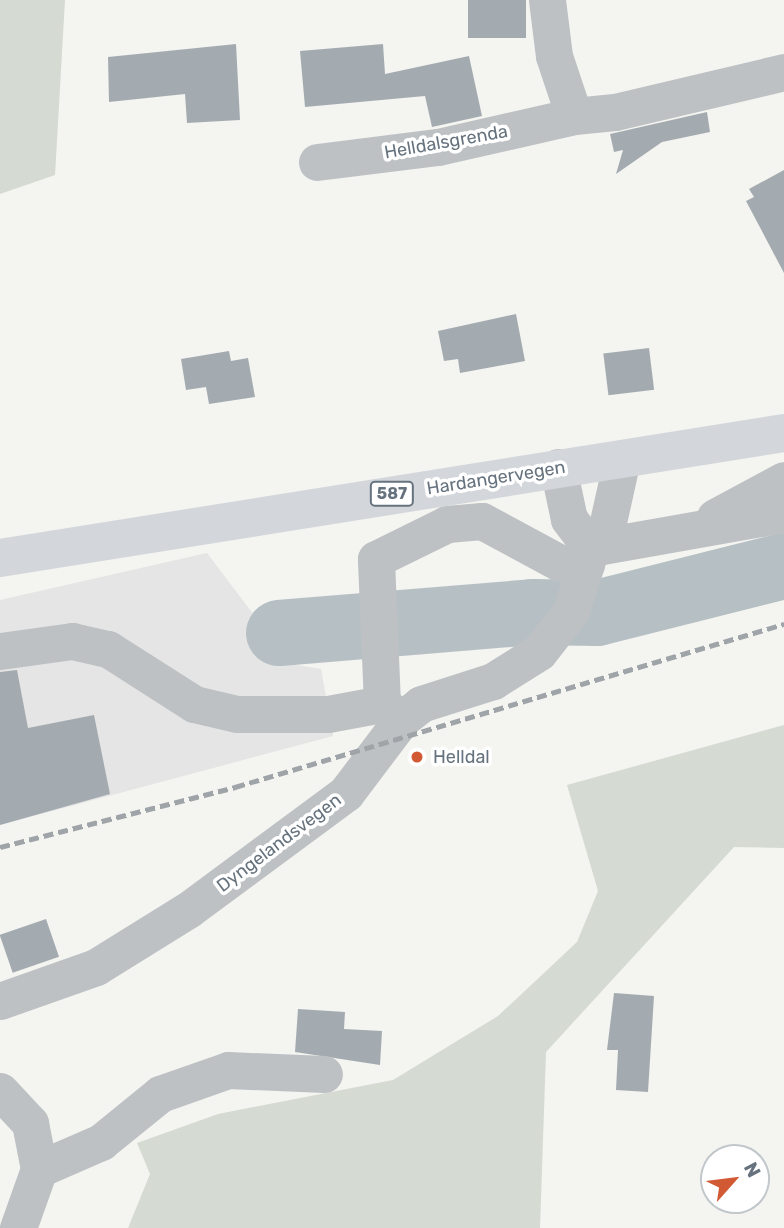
<!DOCTYPE html>
<html>
<head>
<meta charset="utf-8">
<style>
	body { margin:0 }
	#map { position:relative; width:784px; height:1228px; overflow:hidden; background:#f4f4f0; font-family:Rubik,sans-serif }
	div>[style] { position:absolute }
	.built>* { inset:0; background:#e4e5e4 }
	.green>* { inset:0; background:#d5dad2 }
	.river>* { height:66px; margin:-33px; padding:0 33px; transform-origin:33px; border-radius:33px; background:#b6c0c4 }
	.building>* { inset:0; background:#a4abb0; transform-origin:0 0 }
	.minor>* { height:37px; margin:-18.5px; padding:0 18.5px; transform-origin:18.5px; border-radius:18.5px; background:#bdc1c4 }
	.major>* { height:38px; margin:-19px; padding:0 19px; transform-origin:19px; border-radius:19px; background:#d3d7db }
	.rail>* { height:5px; margin-top:-2.5px; transform-origin:0; background:repeating-linear-gradient(90deg,#9fa4a9 0 10px,transparent 0 15px) }
	.dots>* { width:19px; height:19px; translate:-50% -50%; box-sizing:border-box; border:4px solid #fff; border-radius:50% }
	span { translate:-50% -50%; white-space:nowrap; text-align:center; line-height:1.15; -webkit-text-stroke:7px #fff; paint-order:stroke }
	.shield-label span { padding:2px 5px; background:#fff; border:2px solid; border-radius:5px; -webkit-text-stroke-width:0 }
	.shield-label { font-size:16px; color:#66737e; font-weight:700 }
	.street-label { font-size:18px; color:#66737e }
	.poi-label { font-size:18px; color:#66737e }
	.left { translate:0 -50%; text-align:left }
	.north { position:absolute; left:700px; top:1144px; width:70px; height:70px; box-sizing:border-box; background:#fff; border:2px solid #c2c7cb; border-radius:50%; rotate:62deg; font-size:19px; font-weight:700; line-height:28px; text-align:center; color:#66737e }
	.north::after { content:''; display:block; margin:auto; width:24px; height:32px; background:#d15933; clip-path:polygon(50% 0,100% 100%,50% 72%,0 100%) }
</style>
</head>
<body>
<div id="map">
	<div class="built">
		<i style="clip-path:polygon(207px 553px,291px 664px,321px 669px,333px 736px,0 825px,0 600px)"></i>
	</div>
	<div class="green">
		<i style="clip-path:polygon(0 0,65px 0,55px 175px,0 194px)"></i>
		<i style="clip-path:polygon(784px 725px,784px 848px,734px 847px,546px 1052px,540px 1228px,128px 1228px,150px 1174px,137px 1143px,218px 1114px,393px 1080px,498px 1016px,577px 942px,598px 891px,567px 785px)"></i>
	</div>
	<div class="river">
		<i style="left:279px;top:633px;width:255px;rotate:-4.7deg"></i>
		<i style="left:533px;top:612px;width:64px;rotate:0.9deg"></i>
		<i style="left:597px;top:613px;width:193px;rotate:-14.1deg"></i>
	</div>
	<div class="building">
		<i style="left:468px;top:0;width:58px;height:38px"></i>
		<i style="clip-path:polygon(236px 44px,240px 120px,187px 123px,185px 94px,109px 102px,108px 57px)"></i>
		<i style="clip-path:polygon(383px 44px,385px 74px,469px 56px,482px 116px,432px 127px,425px 96px,305px 107px,300px 51px)"></i>
		<i style="clip-path:polygon(707px 112px,710px 132px,662px 142px,616px 174px,623px 150px,614px 152px,610px 134px)"></i>
		<i style="clip-path:polygon(784px 170px,784px 273px,746px 201px,754px 197px,749px 189px)"></i>
		<i style="clip-path:polygon(516px 314px,525px 361px,460px 373px,458px 359px,444px 361px,438px 331px)"></i>
		<i style="left:649px;top:348px;width:42px;height:46px;rotate:83deg"></i>
		<i style="clip-path:polygon(229px 351px,231px 361px,248px 358px,255px 397px,209px 404px,206px 387px,186px 390px,181px 359px)"></i>
		<i style="clip-path:polygon(17px 670px,28px 728px,94px 715px,110px 794px,0 825px,0 672px)"></i>
		<i style="left:46px;top:919px;width:40px;height:49px;rotate:71deg"></i>
		<i style="clip-path:polygon(614px 993px,654px 996px,648px 1092px,616px 1090px,618px 1050px,607px 1050px)"></i>
		<i style="clip-path:polygon(298px 1009px,345px 1012px,344px 1029px,382px 1031px,380px 1065px,295px 1052px)"></i>
	</div>
	<div class="minor">
		<i style="left:547px;top:0;width:56px;rotate:82.9deg"></i>
		<i style="left:554px;top:56px;width:63px;rotate:71.6deg"></i>
		<i style="left:574px;top:116px;width:41px;rotate:-5.6deg"></i>
		<i style="left:615px;top:112px;width:174px;rotate:-13.3deg"></i>
		<i style="left:317px;top:162px;width:122px;rotate:-7.1deg"></i>
		<i style="left:438px;top:147px;width:139px;rotate:-12.8deg"></i>
		<i style="left:558px;top:467px;width:53px;rotate:78.1deg"></i>
		<i style="left:569px;top:519px;width:36px;rotate:53deg"></i>
		<i style="left:715px;top:517px;width:78px;rotate:-28.2deg"></i>
		<i style="left:591px;top:548px;width:196px;rotate:-10deg"></i>
		<i style="left:0;top:651px;width:73px;rotate:-7.9deg"></i>
		<i style="left:72px;top:641px;width:37px;rotate:13deg"></i>
		<i style="left:108px;top:649px;width:102px;rotate:32.6deg"></i>
		<i style="left:194px;top:704px;width:44px;rotate:13.1deg"></i>
		<i style="left:237px;top:714px;width:91px"></i>
		<i style="left:328px;top:714px;width:55px;rotate:-10.5deg"></i>
		<i style="left:382px;top:704px;width:25px;rotate:37deg"></i>
		<i style="left:382px;top:704px;width:145px;rotate:-92.4deg"></i>
		<i style="left:376px;top:559px;width:79px;rotate:-26.2deg"></i>
		<i style="left:447px;top:524px;width:35px;rotate:-5deg"></i>
		<i style="left:482px;top:521px;width:89px;rotate:28.3deg"></i>
		<i style="left:560px;top:563px;width:26px;rotate:4deg"></i>
		<i style="left:0;top:1001px;width:102px;rotate:-19.5deg"></i>
		<i style="left:96px;top:967px;width:108px;rotate:-31.8deg"></i>
		<i style="left:188px;top:910px;width:197px;rotate:-36.5deg"></i>
		<i style="left:346px;top:793px;width:93px;rotate:-52.9deg"></i>
		<i style="left:402px;top:719px;width:24px;rotate:-38deg"></i>
		<i style="left:421px;top:704px;width:76px;rotate:-17.7deg"></i>
		<i style="left:493px;top:681px;width:54px;rotate:-32.2deg"></i>
		<i style="left:539px;top:652px;width:52px;rotate:-52deg"></i>
		<i style="left:571px;top:611px;width:66px;rotate:-72.4deg"></i>
		<i style="left:591px;top:548px;width:23px;rotate:-49deg"></i>
		<i style="left:606px;top:531px;width:74px;rotate:-77.5deg"></i>
		<i style="left:0;top:1091px;width:44px;rotate:46.8deg"></i>
		<i style="left:30px;top:1123px;width:47px;rotate:78.9deg"></i>
		<i style="left:39px;top:1169px;width:63px;rotate:109.6deg"></i>
		<i style="left:39px;top:1169px;width:68px;rotate:-23.5deg"></i>
		<i style="left:101px;top:1142px;width:76px;rotate:-39.1deg"></i>
		<i style="left:160px;top:1094px;width:72px;rotate:-19.4deg"></i>
		<i style="left:228px;top:1070px;width:96px;rotate:2.4deg"></i>
	</div>
	<div class="major">
		<i style="left:0;top:558px;width:794px;rotate:-9.06deg"></i>
	</div>
	<div class="rail">
		<i style="left:0;top:847px;width:243px;rotate:-14.3deg"></i>
		<i style="left:235px;top:787px;width:573px;rotate:-16.54deg"></i>
	</div>
	<div class="dots">
		<i style="left:417px;top:757px;background:#d15933"></i>
	</div>
	<div class="shield-label">
		<span style="left:392px;top:494px">587</span>
	</div>
	<div class="street-label">
		<span style="left:446px;top:142px;rotate:-10deg">Helldalsgrenda</span>
		<span style="left:496px;top:478px;rotate:-9deg">Hardangervegen</span>
		<span style="left:279px;top:843px;rotate:-37deg">Dyngelandsvegen</span>
	</div>
	<div class="poi-label">
		<span class="left" style="left:433px;top:757px">Helldal</span>
	</div>
	<div class="north">N</div>
</div>
</body>
</html>
